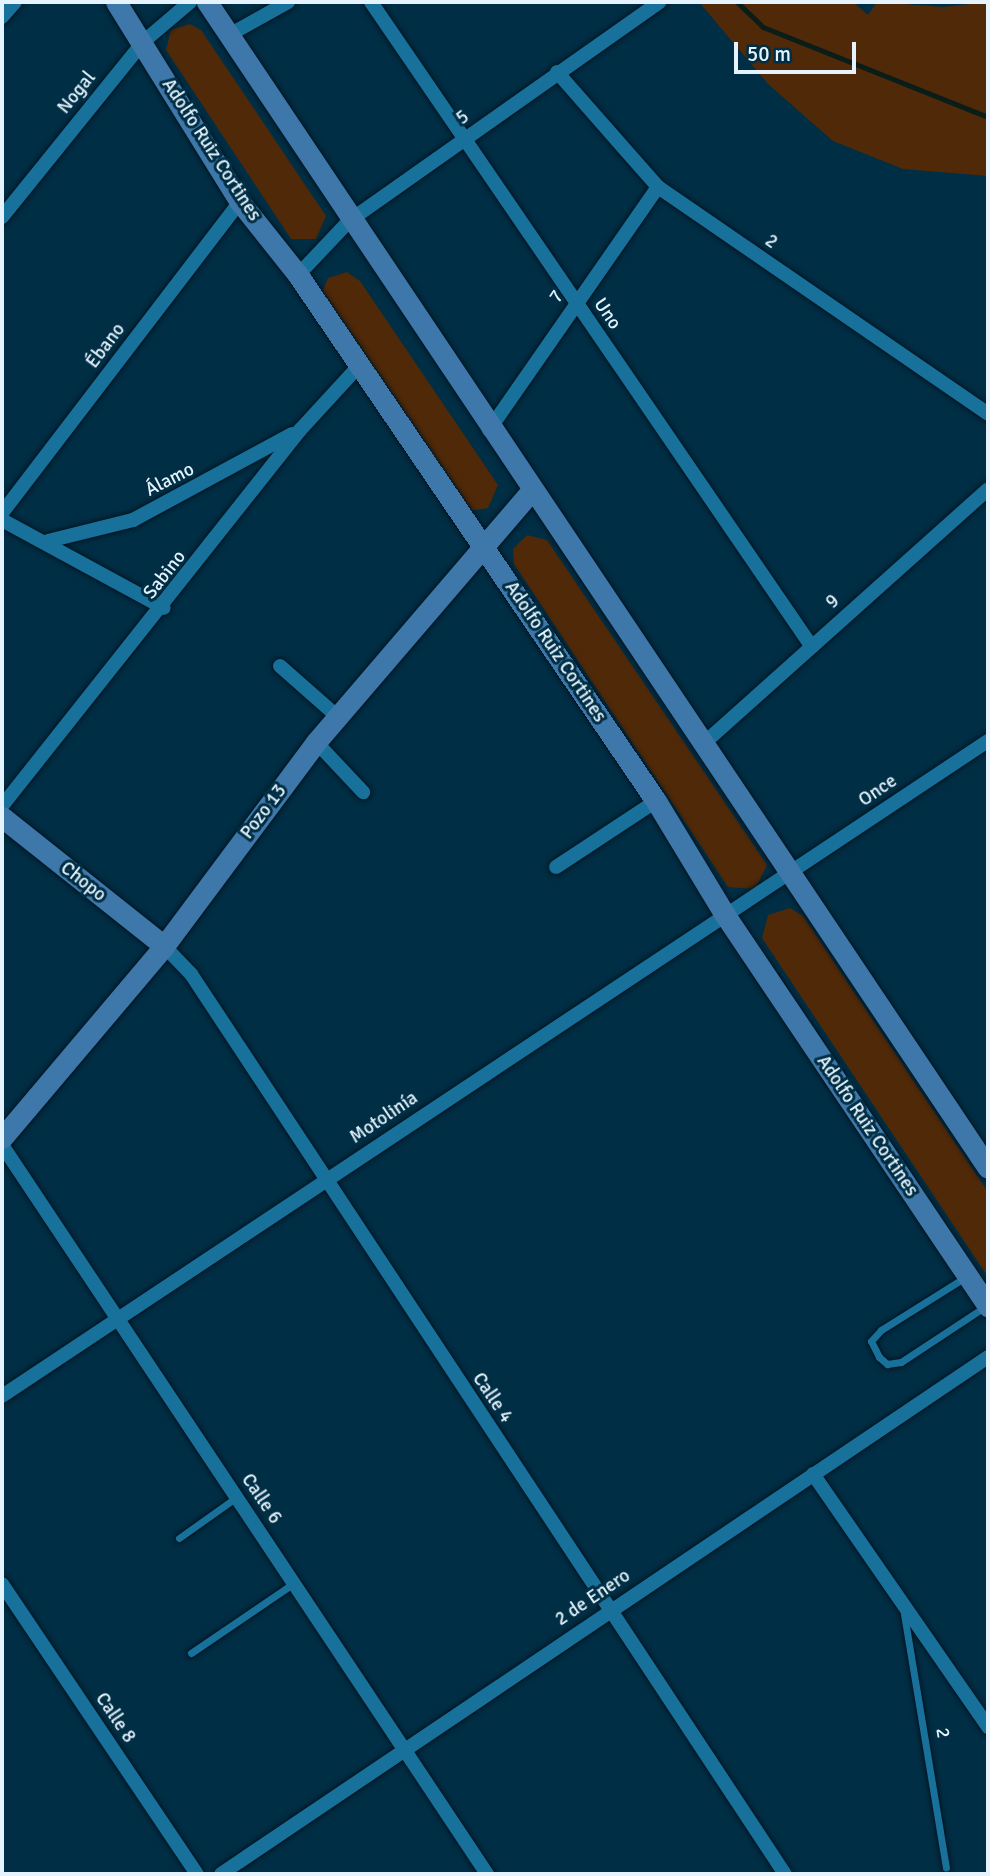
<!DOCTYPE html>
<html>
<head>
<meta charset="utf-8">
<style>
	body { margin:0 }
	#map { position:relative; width:990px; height:1876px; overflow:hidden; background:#002e44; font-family:Signika,sans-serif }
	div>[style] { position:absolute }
	.green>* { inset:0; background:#4f2908 }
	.stream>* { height:5px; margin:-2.5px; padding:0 2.5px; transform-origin:2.5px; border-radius:2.5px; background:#0b1d19 }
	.roads { filter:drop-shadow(0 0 2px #001522) drop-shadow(0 0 2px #001522) }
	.lane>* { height:7px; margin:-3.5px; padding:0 3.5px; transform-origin:3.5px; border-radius:3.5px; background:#18719b }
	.street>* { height:14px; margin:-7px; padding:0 7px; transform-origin:7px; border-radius:7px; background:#18719b }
	.secondary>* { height:21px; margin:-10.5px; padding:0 10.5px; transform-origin:10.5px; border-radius:10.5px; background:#3e77a9 }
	span { translate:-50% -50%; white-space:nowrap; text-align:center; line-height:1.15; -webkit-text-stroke:6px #002e44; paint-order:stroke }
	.street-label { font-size:19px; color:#e4f3fd }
	.frame { position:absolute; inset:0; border:4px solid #e4f3fd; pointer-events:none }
	.scale { position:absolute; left:734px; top:42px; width:122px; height:32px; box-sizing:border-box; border:4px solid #e4f3fd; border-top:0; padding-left:9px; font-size:21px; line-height:24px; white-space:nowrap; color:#e4f3fd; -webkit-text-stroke:5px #002e44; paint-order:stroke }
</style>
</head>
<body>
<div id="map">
	<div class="green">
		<i style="clip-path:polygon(699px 2px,853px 2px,868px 15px,877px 2px,943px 7px,988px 2px,988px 176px,903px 169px,833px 141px,768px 84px)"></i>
		<i style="clip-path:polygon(190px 24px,201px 30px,326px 216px,316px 239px,291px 239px,166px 50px,171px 30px)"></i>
		<i style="clip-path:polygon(347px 272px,360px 281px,498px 485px,488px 508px,468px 511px,322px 292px,328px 278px)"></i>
		<i style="clip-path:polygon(527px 535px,547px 540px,767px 865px,755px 889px,728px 887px,514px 564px,513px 549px)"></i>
		<i style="clip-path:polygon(790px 908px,803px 916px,988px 1192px,988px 1277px,762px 938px,768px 915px)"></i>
	</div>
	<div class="stream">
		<i style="left:737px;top:2px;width:36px;rotate:44deg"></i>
		<i style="left:763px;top:27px;width:242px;rotate:21.8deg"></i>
	</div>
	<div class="roads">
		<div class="lane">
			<i style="left:964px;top:1278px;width:98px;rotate:147.9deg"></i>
			<i style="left:881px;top:1330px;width:15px;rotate:132deg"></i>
			<i style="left:871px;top:1341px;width:18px;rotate:63deg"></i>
			<i style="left:879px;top:1357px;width:11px;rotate:41deg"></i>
			<i style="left:887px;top:1364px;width:14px;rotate:-8deg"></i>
			<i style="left:901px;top:1362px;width:102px;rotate:-33.4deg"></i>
			<i style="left:179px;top:1538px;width:71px;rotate:-35.3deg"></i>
			<i style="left:904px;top:1614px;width:257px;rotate:80.6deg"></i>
			<i style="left:191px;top:1653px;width:125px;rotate:-34.2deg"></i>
		</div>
		<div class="street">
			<i style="left:371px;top:2px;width:781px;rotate:55.64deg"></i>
			<i style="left:2px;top:17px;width:20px;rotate:-49deg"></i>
			<i style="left:229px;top:35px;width:68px;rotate:-29.2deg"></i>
			<i style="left:557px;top:72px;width:153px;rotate:48.7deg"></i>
			<i style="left:658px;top:187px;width:401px;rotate:34.5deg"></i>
			<i style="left:2px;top:217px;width:225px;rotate:-51.1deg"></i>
			<i style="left:143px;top:42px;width:62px;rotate:-40.4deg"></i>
			<i style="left:298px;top:275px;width:74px;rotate:-46.6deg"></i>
			<i style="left:349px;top:221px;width:380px;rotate:-35.2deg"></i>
			<i style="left:489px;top:430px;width:296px;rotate:-55.2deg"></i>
			<i style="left:2px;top:513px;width:392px;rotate:-52.6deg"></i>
			<i style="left:2px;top:520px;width:184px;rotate:28.5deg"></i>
			<i style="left:48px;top:541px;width:88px;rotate:-13.9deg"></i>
			<i style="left:133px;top:520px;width:181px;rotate:-28.4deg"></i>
			<i style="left:280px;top:666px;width:76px;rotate:41.3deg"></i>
			<i style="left:316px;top:742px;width:69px;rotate:46.8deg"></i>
			<i style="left:703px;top:744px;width:382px;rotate:-41.8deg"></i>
			<i style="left:2px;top:806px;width:480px;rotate:-51.6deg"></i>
			<i style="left:300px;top:430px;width:86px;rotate:-47.4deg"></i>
			<i style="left:556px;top:867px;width:120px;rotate:-33.4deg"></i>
			<i style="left:164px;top:946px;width:39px;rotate:46deg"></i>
			<i style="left:191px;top:974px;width:1078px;rotate:56.58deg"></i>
			<i style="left:2px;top:1145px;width:876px;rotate:56.36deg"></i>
			<i style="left:2px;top:1396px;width:1184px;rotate:-33.6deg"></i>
			<i style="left:813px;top:1474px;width:308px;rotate:55.3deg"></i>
			<i style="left:2px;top:1584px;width:349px;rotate:56.1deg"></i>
			<i style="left:221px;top:1874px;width:925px;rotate:-33.98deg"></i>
		</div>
		<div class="secondary">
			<i style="left:116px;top:2px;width:235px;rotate:58.2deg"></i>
			<i style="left:240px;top:202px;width:93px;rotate:51.5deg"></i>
			<i style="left:298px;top:275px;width:636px;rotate:55.76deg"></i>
			<i style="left:656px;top:801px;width:133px;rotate:58.8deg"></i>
			<i style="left:725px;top:915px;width:472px;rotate:56.1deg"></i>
			<i style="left:207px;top:2px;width:1403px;rotate:56.19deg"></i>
			<i style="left:2px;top:817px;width:207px;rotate:38.5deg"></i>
			<i style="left:2px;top:1138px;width:251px;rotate:-49.8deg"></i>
			<i style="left:164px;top:946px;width:254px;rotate:-53.3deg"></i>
			<i style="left:316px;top:742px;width:330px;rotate:-49.4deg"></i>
		</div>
	</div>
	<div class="street-label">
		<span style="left:77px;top:93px;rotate:-51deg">Nogal</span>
		<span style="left:463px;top:118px;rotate:-37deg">5</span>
		<span style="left:211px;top:150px;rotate:57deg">Adolfo Ruiz Cortines</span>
		<span style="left:771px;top:242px;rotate:35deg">2</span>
		<span style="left:557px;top:297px;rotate:-55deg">7</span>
		<span style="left:607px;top:314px;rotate:56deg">Uno</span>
		<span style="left:106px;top:346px;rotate:-53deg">Ébano</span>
		<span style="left:170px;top:480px;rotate:-27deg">Álamo</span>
		<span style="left:165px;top:575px;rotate:-52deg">Sabino</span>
		<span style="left:833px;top:602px;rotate:-42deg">9</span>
		<span style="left:555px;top:652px;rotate:56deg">Adolfo Ruiz Cortines</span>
		<span style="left:878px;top:791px;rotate:-34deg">Once</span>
		<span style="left:264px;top:812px;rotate:-53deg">Pozo 13</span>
		<span style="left:83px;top:882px;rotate:38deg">Chopo</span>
		<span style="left:384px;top:1118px;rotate:-34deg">Motolinía</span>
		<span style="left:867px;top:1126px;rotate:56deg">Adolfo Ruiz Cortines</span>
		<span style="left:492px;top:1398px;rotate:56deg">Calle 4</span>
		<span style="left:261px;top:1499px;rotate:56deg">Calle 6</span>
		<span style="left:593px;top:1598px;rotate:-34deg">2 de Enero</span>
		<span style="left:115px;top:1718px;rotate:56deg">Calle 8</span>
		<span style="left:942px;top:1733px;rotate:81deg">2</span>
	</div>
	<div class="frame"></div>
	<div class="scale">50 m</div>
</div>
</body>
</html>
